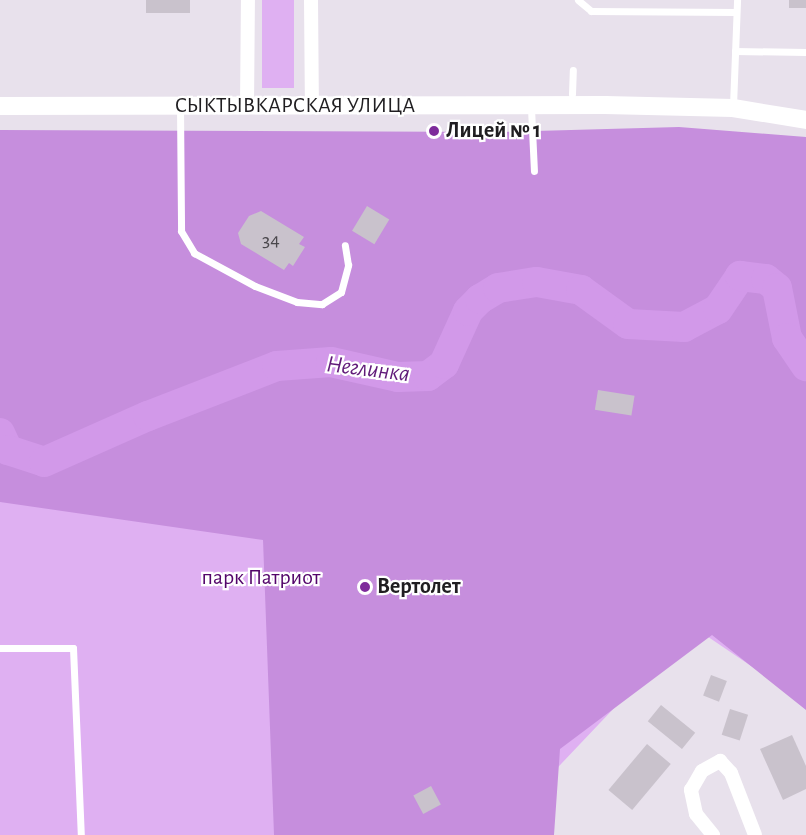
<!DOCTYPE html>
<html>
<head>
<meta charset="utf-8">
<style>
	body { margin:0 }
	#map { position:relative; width:806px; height:835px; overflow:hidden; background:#e8e1ec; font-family:"Alegreya Sans",sans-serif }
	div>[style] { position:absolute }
	.green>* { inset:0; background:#dfb0f2; transform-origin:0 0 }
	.forest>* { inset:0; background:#c68edd }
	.river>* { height:30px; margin:-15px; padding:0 15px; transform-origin:15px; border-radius:15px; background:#d299e9 }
	.building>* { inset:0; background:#c9c2cc; transform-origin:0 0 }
	.lane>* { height:7px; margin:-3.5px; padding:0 3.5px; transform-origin:3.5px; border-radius:3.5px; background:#fff }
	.street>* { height:14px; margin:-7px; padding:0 7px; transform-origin:7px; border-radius:7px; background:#fff }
	.secondary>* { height:18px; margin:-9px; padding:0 9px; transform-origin:9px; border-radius:9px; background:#fff }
	.dots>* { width:16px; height:16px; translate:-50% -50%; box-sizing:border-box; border:3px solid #fff; border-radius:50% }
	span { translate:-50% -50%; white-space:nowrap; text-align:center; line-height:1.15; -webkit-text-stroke:4.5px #fff; paint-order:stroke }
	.number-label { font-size:20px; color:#4a474c }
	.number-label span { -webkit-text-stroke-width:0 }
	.street-label { font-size:22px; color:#201e21 }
	.poi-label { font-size:22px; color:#201e21; font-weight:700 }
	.left { translate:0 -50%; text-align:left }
	.park-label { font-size:22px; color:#53056a }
	.water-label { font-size:24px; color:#611b79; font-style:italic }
</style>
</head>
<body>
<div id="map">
	<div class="green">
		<i style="left:262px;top:0;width:32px;height:88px"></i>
		<i style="clip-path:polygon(0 141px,362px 326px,806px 703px,692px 626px,524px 803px,526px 835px,0 835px)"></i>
	</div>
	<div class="forest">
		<i style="clip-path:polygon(679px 127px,806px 137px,806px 710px,712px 635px,560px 749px,554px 835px,274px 835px,263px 540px,0 502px,0 130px,500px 132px)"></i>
	</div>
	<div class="river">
		<i style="left:0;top:433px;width:19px;rotate:65deg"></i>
		<i style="left:8px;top:450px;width:38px;rotate:18deg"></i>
		<i style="left:44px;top:462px;width:114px;rotate:-23.9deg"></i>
		<i style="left:148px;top:416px;width:138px;rotate:-21.2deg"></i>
		<i style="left:277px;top:366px;width:54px;rotate:-4.2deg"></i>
		<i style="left:331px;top:362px;width:69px;rotate:12.6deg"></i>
		<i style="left:398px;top:377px;width:30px;rotate:-2deg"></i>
		<i style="left:428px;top:376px;width:20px;rotate:-37deg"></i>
		<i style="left:444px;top:364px;width:58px;rotate:-65.6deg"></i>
		<i style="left:468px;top:311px;width:17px;rotate:-45deg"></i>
		<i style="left:480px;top:299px;width:21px;rotate:-31deg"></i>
		<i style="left:498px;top:288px;width:39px;rotate:-9deg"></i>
		<i style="left:537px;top:282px;width:45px;rotate:10.3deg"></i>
		<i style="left:581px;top:290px;width:58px;rotate:35.9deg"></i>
		<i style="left:628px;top:324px;width:56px;rotate:3.1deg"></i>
		<i style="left:684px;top:327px;width:38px;rotate:-28deg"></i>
		<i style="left:718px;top:309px;width:40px;rotate:-56deg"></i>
		<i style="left:740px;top:276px;width:26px;rotate:7deg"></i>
		<i style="left:766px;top:279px;width:14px;rotate:39deg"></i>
		<i style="left:777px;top:288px;width:51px;rotate:78.7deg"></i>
		<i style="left:787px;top:338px;width:34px;rotate:56deg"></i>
	</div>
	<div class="building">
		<i style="left:146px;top:0;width:44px;height:13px"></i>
		<i style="left:789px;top:0;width:17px;height:8px"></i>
		<i style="left:367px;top:206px;width:26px;height:29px;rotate:31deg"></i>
		<i style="clip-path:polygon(261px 211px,304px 237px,299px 244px,305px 247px,293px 266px,289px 263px,284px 270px,241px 244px,238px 233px,249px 216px)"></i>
		<i style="left:598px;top:390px;width:37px;height:20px;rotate:9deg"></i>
		<i style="left:711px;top:675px;width:17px;height:22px;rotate:21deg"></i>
		<i style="left:661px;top:705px;width:44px;height:21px;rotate:39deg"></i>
		<i style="left:730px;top:709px;width:19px;height:27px;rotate:18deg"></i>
		<i style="clip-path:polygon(792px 735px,806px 766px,806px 789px,783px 800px,760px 749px)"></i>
		<i style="left:647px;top:744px;width:31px;height:60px;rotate:40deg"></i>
		<i style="left:431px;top:786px;width:21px;height:20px;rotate:62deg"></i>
	</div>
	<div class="lane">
		<i style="left:578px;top:0;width:17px;rotate:40deg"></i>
		<i style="left:591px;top:11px;width:145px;rotate:0.4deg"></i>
		<i style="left:735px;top:51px;width:71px;rotate:0.8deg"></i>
		<i style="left:572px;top:94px;width:24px;rotate:-88deg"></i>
		<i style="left:733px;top:106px;width:106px;rotate:-87.8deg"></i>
		<i style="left:180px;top:107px;width:124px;rotate:89.5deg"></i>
		<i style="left:181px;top:231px;width:26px;rotate:59deg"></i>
		<i style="left:194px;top:253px;width:69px;rotate:28.4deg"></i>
		<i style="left:255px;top:286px;width:45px;rotate:20.9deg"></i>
		<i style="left:297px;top:302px;width:25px;rotate:5deg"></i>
		<i style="left:322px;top:304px;width:22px;rotate:-32deg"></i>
		<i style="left:341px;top:292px;width:28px;rotate:-75deg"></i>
		<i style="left:348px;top:265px;width:20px;rotate:-99deg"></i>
		<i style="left:531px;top:108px;width:63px;rotate:87.3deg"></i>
		<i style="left:0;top:648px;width:73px"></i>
		<i style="left:73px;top:648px;width:187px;rotate:87.6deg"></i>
	</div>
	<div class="street">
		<i style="left:311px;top:0;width:107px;rotate:89.5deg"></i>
		<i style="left:247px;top:107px;width:107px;rotate:-89.5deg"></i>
		<i style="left:713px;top:835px;width:27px;rotate:-129deg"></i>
		<i style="left:696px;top:814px;width:25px;rotate:-102deg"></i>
		<i style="left:691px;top:790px;width:22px;rotate:-60deg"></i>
		<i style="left:702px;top:771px;width:21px;rotate:-29deg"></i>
		<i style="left:720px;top:761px;width:16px;rotate:47deg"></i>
		<i style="left:731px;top:773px;width:66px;rotate:68.8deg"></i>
	</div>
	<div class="secondary">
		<i style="left:0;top:106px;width:605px;rotate:-0.09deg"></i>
		<i style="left:605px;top:105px;width:128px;rotate:1.3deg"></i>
		<i style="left:733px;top:108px;width:74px;rotate:9.3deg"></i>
	</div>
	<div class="dots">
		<i style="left:434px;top:131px;background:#7e2b9b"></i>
		<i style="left:365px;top:587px;background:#7e2b9b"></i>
	</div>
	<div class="number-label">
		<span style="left:271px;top:240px">34</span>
	</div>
	<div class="street-label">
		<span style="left:295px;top:106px">СЫКТЫВКАРСКАЯ УЛИЦА</span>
	</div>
	<div class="poi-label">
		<span class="left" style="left:446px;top:131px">Лицей № 1</span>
		<span class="left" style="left:377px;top:587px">Вертолет</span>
	</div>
	<div class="park-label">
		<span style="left:261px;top:578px">парк Патриот</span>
	</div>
	<div class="water-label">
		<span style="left:368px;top:370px;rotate:7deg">Неглинка</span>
	</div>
</div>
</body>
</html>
